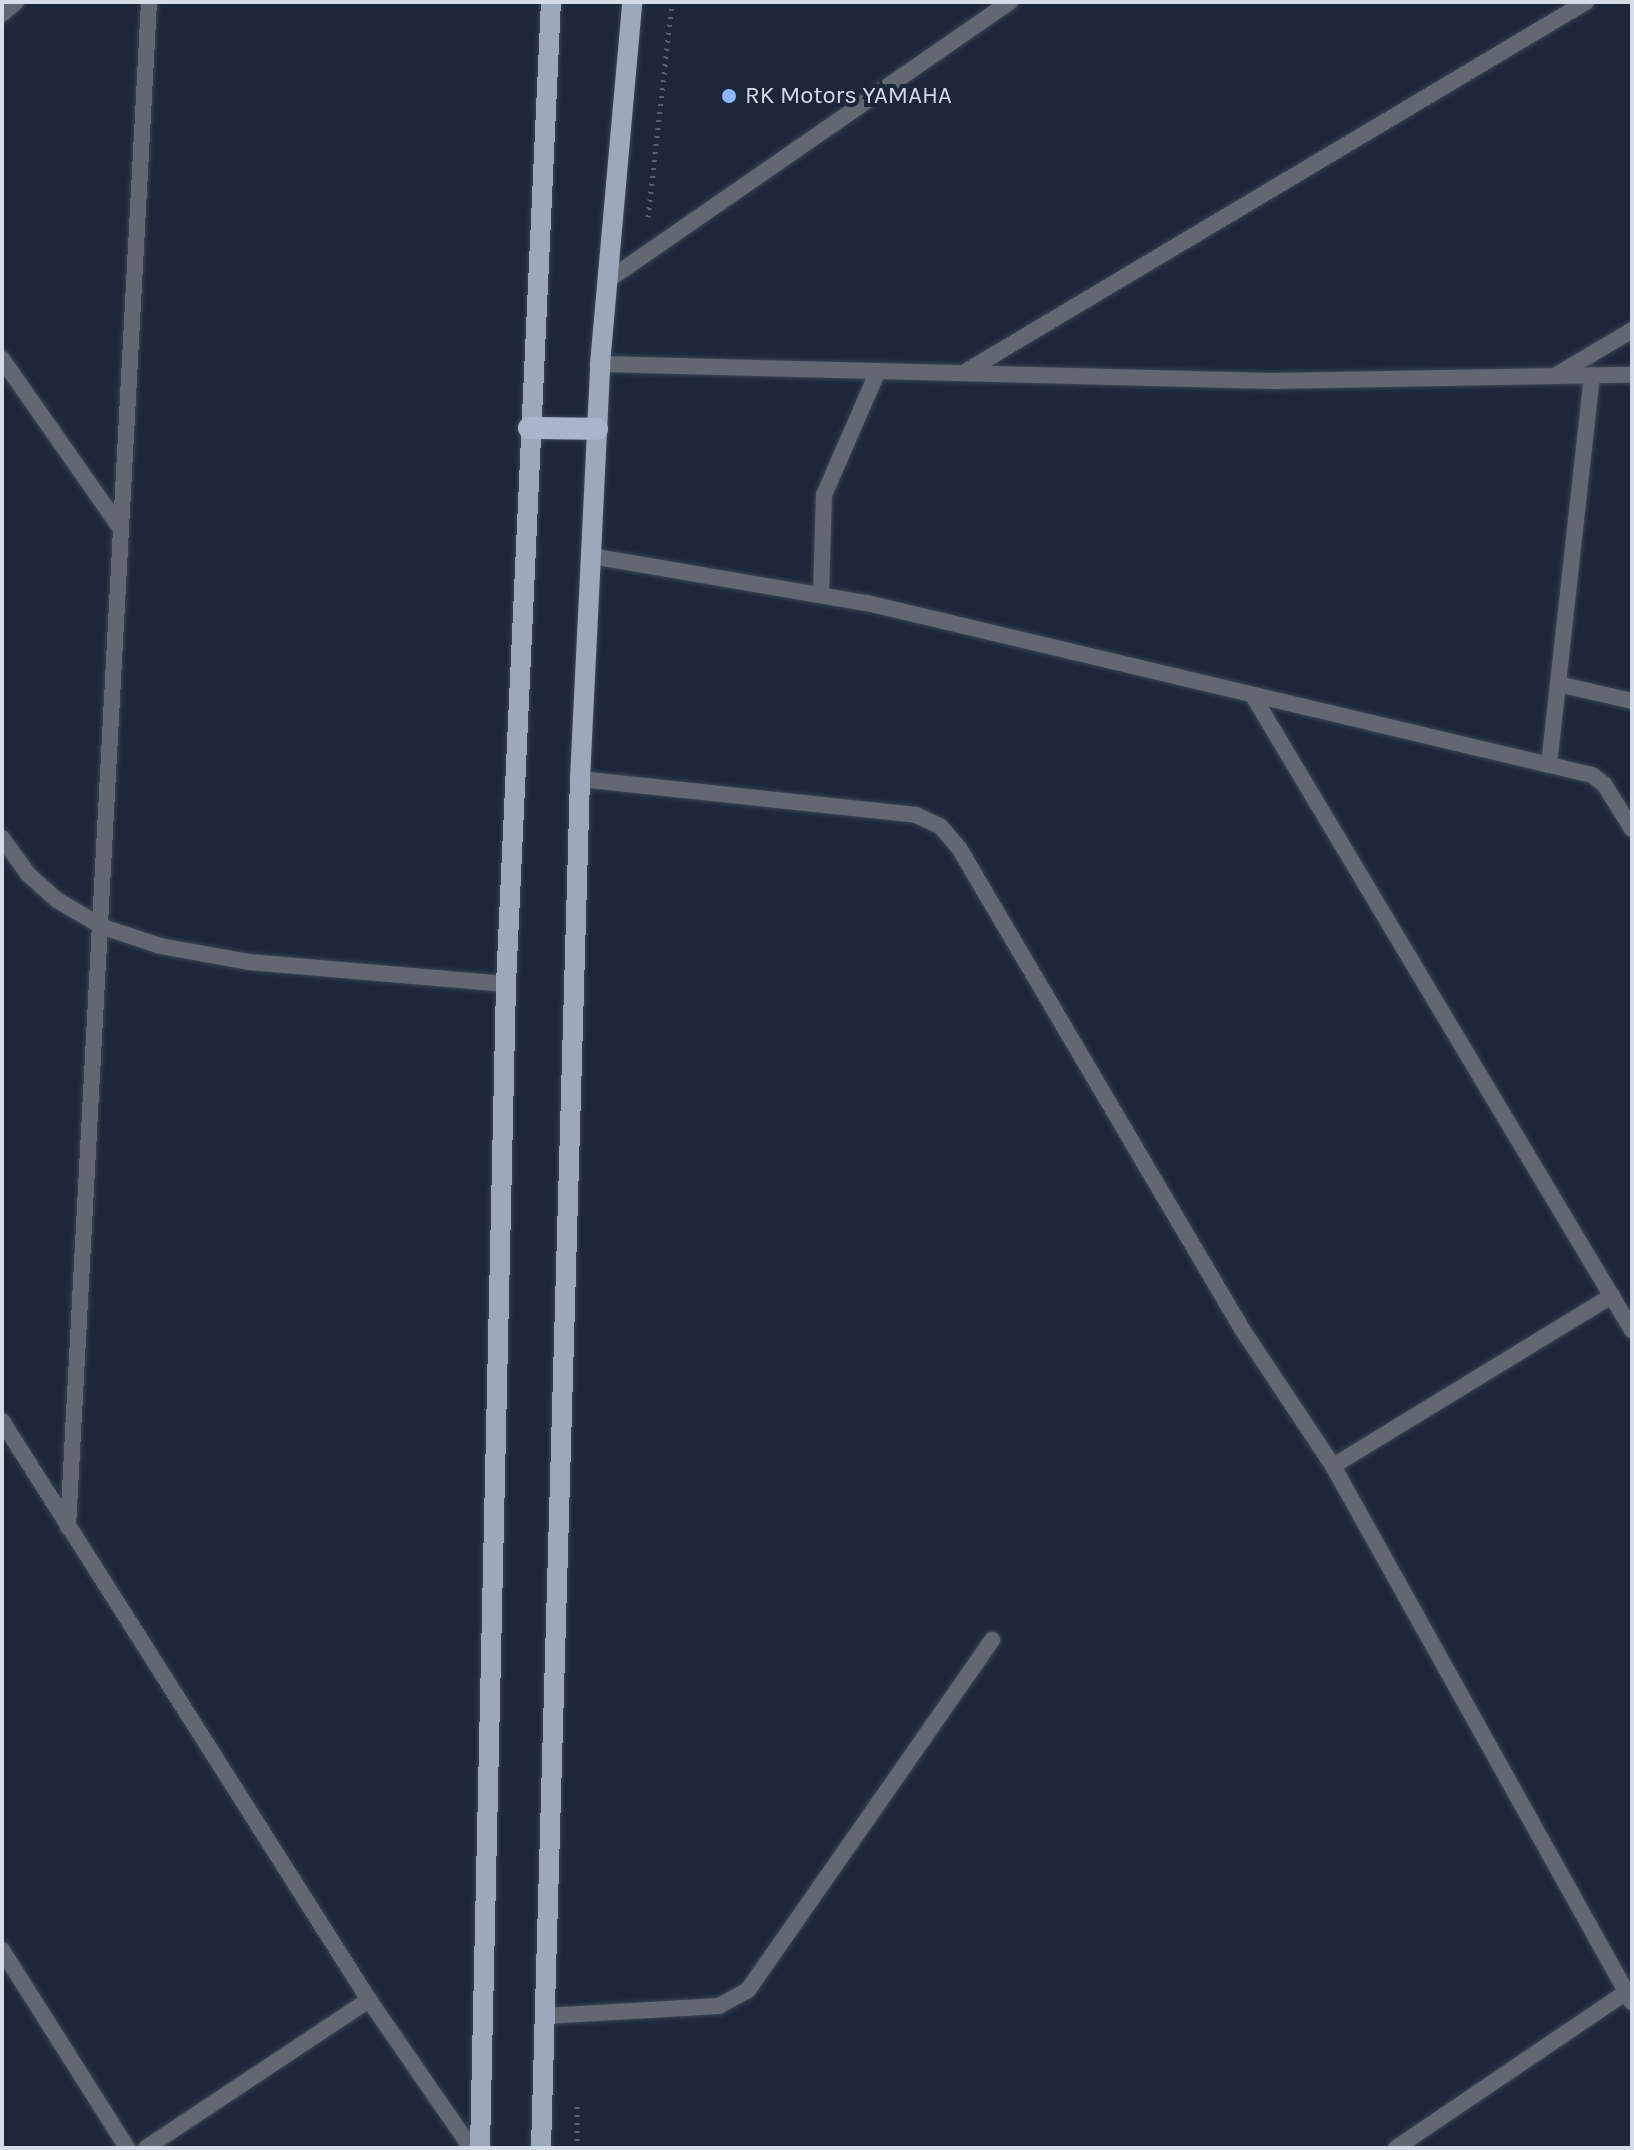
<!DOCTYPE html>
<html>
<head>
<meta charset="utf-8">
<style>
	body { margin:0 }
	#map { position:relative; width:1634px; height:2150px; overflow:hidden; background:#1c2839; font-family:Karla,sans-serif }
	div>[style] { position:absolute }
	.path>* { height:5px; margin-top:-2.5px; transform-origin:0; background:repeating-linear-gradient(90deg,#576271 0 2px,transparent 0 8px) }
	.roads { filter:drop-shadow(0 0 2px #394555) drop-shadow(0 0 2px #394555) }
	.service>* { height:16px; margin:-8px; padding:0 8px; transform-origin:8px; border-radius:8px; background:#626871 }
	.minor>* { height:16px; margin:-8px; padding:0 8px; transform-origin:8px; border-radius:8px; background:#626871 }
	.primary>* { height:20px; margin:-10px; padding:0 10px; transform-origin:10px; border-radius:10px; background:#9ca8bb }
	.trunk>* { height:22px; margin:-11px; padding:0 11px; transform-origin:11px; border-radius:11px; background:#a8b5ca }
	.dots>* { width:22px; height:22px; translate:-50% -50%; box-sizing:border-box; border:4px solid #1c2839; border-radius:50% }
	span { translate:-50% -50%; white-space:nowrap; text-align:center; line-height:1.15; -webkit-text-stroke:8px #1c2839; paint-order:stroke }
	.poi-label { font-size:24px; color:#d4dce8 }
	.left { translate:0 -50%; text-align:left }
	.frame { position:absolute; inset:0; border:4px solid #d4dce8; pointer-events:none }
</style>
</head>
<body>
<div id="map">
	<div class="path">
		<i style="left:648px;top:217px;width:216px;rotate:-83.6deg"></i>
		<i style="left:577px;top:2148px;width:43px;rotate:-90deg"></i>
	</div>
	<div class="roads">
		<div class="service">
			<i style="left:545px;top:2016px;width:174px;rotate:-3.3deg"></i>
			<i style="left:719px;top:2006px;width:33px;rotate:-29deg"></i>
			<i style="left:748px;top:1990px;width:427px;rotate:-55.1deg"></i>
		</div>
		<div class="minor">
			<i style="left:2px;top:14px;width:18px;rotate:-41deg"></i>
			<i style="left:608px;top:280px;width:489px;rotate:-34.7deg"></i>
			<i style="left:2px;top:359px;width:204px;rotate:55deg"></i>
			<i style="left:600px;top:364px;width:672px;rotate:1.45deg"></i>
			<i style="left:1272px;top:381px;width:360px;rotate:-1deg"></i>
			<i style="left:965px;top:372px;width:723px;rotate:-30.79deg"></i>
			<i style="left:1558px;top:374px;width:86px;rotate:-30.7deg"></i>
			<i style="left:591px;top:556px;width:280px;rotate:9.7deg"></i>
			<i style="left:867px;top:603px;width:745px;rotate:13.35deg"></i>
			<i style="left:1592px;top:775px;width:15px;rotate:37deg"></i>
			<i style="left:1604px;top:784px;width:53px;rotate:58.1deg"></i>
			<i style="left:821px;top:595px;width:100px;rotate:-88.3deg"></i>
			<i style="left:824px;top:495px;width:135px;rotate:-66.5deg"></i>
			<i style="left:1558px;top:684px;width:76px;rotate:12.9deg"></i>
			<i style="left:1253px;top:696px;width:739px;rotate:59.13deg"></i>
			<i style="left:1549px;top:765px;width:392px;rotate:-83.7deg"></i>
			<i style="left:580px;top:779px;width:338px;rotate:6.1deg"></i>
			<i style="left:916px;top:815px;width:26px;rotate:25deg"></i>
			<i style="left:940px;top:826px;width:29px;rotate:49deg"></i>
			<i style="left:959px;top:848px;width:558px;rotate:59.53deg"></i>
			<i style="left:1242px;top:1329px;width:164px;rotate:56.4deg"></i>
			<i style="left:1333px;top:1466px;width:614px;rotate:60.85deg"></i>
			<i style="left:2px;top:838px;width:44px;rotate:54.2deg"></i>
			<i style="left:28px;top:874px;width:39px;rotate:42deg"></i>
			<i style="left:57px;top:900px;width:53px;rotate:30.4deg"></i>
			<i style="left:103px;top:927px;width:60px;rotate:18.4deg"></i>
			<i style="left:160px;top:946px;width:90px;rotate:10.2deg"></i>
			<i style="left:249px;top:962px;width:258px;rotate:4.9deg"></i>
			<i style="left:2px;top:1421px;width:686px;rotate:57.63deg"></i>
			<i style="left:369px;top:2000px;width:180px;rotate:55.4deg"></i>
			<i style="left:1333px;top:1466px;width:327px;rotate:-31.4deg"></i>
			<i style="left:68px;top:1527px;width:1527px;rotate:-86.96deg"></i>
			<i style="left:2px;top:1950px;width:234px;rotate:57.7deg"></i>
			<i style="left:146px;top:2148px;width:268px;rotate:-33.6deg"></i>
			<i style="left:1396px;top:2148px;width:278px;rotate:-34.1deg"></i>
		</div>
		<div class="primary">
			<i style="left:480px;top:2148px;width:1164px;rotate:-88.72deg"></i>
			<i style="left:506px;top:984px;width:983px;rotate:-87.38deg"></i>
			<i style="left:541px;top:2148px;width:1370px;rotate:-88.37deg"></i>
			<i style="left:580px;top:779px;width:415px;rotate:-87.2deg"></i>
			<i style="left:600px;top:364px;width:363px;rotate:-84.9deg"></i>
		</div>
		<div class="trunk">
			<i style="left:529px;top:428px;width:68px;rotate:0.8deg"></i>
		</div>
	</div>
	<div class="dots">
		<i style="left:729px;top:96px;background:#8db9fc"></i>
	</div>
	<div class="poi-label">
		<span class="left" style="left:745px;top:96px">RK Motors YAMAHA</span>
	</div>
	<div class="frame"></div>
</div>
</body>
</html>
